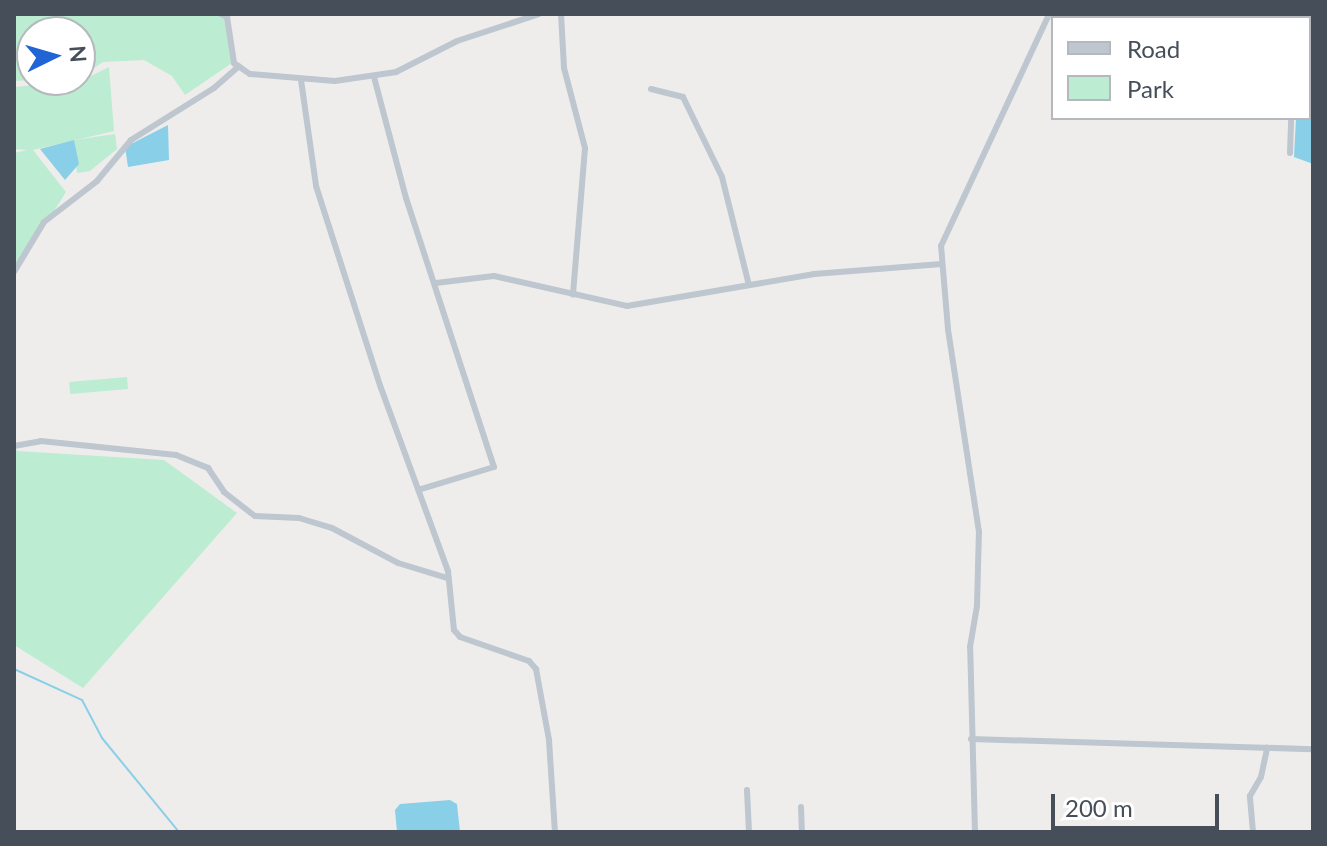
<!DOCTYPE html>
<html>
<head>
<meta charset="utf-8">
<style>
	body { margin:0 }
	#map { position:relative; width:1327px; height:846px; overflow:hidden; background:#efedec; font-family:Lato,sans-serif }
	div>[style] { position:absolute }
	.green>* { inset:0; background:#bcecd1; transform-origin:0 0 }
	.water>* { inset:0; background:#8acfe8 }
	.stream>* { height:2px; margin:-1px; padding:0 1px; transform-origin:1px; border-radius:1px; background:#8acfe8 }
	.street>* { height:6px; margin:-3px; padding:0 3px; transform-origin:3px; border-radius:3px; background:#bec6cf }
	span { translate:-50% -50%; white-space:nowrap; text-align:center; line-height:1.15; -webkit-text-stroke:7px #fff; paint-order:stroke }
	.frame { position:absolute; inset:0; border:16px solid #464f59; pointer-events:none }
	.legend { position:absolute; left:1051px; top:16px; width:260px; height:104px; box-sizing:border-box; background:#fff; border:2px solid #b5b9bd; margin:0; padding:10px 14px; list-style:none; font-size:24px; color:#464f59 }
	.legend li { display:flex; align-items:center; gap:16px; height:40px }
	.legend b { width:40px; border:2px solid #b5b9bd }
	.north { position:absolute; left:16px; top:16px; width:80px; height:80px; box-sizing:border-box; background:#fff; border:2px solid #b5b9bd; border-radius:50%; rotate:85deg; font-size:22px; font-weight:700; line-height:32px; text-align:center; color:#464f59 }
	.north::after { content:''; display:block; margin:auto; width:28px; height:36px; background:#2064d6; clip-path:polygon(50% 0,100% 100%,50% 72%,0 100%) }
	.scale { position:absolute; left:1051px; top:794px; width:168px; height:36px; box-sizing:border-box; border:4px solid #464f59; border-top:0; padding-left:10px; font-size:24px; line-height:28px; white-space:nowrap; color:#464f59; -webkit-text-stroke:6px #fff; paint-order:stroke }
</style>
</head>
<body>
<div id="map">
	<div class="green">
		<i style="clip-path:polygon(14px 14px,221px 14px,227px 17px,232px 63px,185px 95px,172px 76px,144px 60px,103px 62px,80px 77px,80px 32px,32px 32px,34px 80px,14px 81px)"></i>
		<i style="clip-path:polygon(109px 67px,114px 131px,33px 150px,66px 192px,14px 275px,14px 153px,27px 150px,14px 149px,14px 87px,81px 81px)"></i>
		<i style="clip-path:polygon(115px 134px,117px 149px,90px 171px,77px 173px,74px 140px)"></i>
		<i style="left:127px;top:377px;width:12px;height:58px;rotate:85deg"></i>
		<i style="clip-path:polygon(14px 440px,17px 451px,164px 460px,237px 513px,83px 688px,14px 645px)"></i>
	</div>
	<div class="water">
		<i style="clip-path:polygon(1309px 96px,1313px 96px,1313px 164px,1294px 157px,1296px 118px,1309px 118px)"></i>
		<i style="clip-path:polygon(168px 125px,169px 160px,128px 167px,125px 147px)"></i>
		<i style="clip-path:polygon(74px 140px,79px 164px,65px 180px,40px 149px)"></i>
		<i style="clip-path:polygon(450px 800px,457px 804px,460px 832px,397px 832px,395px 810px,400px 804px)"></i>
	</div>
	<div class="stream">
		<i style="left:14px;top:669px;width:75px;rotate:24.5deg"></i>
		<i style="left:82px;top:700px;width:43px;rotate:62.2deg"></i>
		<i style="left:102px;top:738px;width:122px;rotate:50.7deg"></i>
	</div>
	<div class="street">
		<i style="left:221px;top:14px;width:7px;rotate:27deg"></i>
		<i style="left:227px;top:17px;width:47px;rotate:81.3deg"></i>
		<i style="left:234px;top:63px;width:19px;rotate:35deg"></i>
		<i style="left:250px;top:74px;width:85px;rotate:4.7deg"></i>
		<i style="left:335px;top:81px;width:62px;rotate:-8.4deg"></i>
		<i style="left:396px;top:72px;width:68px;rotate:-26.9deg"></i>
		<i style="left:457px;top:41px;width:86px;rotate:-18.2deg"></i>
		<i style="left:561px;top:14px;width:54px;rotate:86.8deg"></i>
		<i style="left:564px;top:68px;width:83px;rotate:75.3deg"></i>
		<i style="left:585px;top:148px;width:147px;rotate:94.7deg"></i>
		<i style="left:1156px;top:14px;width:4px;rotate:90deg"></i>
		<i style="left:1109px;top:18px;width:4px;rotate:-63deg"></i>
		<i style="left:1299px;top:18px;width:4px;rotate:-76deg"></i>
		<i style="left:374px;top:77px;width:125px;rotate:75.2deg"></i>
		<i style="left:406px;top:198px;width:283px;rotate:71.9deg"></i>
		<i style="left:494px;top:467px;width:79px;rotate:163.2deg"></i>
		<i style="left:301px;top:80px;width:107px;rotate:81.9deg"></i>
		<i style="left:316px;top:186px;width:212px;rotate:72.2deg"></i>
		<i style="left:381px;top:388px;width:195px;rotate:69.9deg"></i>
		<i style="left:448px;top:571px;width:59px;rotate:84.2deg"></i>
		<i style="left:454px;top:630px;width:9px;rotate:49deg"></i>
		<i style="left:460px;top:637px;width:73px;rotate:19.2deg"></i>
		<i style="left:529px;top:661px;width:11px;rotate:49deg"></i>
		<i style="left:536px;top:669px;width:72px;rotate:79.6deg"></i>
		<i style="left:549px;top:740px;width:92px;rotate:86.3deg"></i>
		<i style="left:651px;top:89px;width:33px;rotate:14deg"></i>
		<i style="left:683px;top:97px;width:89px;rotate:64deg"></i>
		<i style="left:722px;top:177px;width:111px;rotate:76deg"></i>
		<i style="left:1290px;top:153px;width:35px;rotate:-88deg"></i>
		<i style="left:14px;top:272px;width:58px;rotate:-59deg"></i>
		<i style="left:44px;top:222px;width:67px;rotate:-37.7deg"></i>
		<i style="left:97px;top:181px;width:53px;rotate:-50.3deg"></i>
		<i style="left:131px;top:140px;width:98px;rotate:-32.1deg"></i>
		<i style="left:214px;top:88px;width:33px;rotate:-41deg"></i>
		<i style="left:436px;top:283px;width:58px;rotate:-6.9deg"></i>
		<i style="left:494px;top:276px;width:136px;rotate:12.7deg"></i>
		<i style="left:627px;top:306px;width:190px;rotate:-9.7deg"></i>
		<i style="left:814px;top:274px;width:128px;rotate:-4.5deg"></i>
		<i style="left:14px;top:446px;width:27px;rotate:-10deg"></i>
		<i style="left:41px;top:441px;width:136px;rotate:5.9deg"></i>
		<i style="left:176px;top:455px;width:35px;rotate:22deg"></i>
		<i style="left:208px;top:468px;width:29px;rotate:56deg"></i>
		<i style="left:224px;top:492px;width:39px;rotate:38deg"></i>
		<i style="left:255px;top:516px;width:44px;rotate:2.6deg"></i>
		<i style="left:299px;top:518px;width:34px;rotate:17deg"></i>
		<i style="left:332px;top:528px;width:75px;rotate:27.9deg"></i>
		<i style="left:398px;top:563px;width:51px;rotate:17deg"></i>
		<i style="left:971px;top:739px;width:342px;rotate:1.7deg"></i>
		<i style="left:747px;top:790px;width:42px;rotate:87.3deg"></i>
		<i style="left:801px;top:807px;width:25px;rotate:88deg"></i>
		<i style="left:975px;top:832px;width:185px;rotate:-91.5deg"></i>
		<i style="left:970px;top:647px;width:42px;rotate:-80.3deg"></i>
		<i style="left:977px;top:606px;width:74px;rotate:-88.5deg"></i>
		<i style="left:979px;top:532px;width:205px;rotate:-98.7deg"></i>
		<i style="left:948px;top:329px;width:83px;rotate:-94.8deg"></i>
		<i style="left:941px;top:246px;width:256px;rotate:-65deg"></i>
		<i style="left:1253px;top:832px;width:36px;rotate:-95deg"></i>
		<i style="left:1250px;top:796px;width:22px;rotate:-60deg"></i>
		<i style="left:1261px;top:777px;width:30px;rotate:-78deg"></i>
	</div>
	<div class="frame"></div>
	<ul class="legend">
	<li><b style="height:10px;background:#bec6cf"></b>Road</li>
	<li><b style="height:22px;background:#bcecd1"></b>Park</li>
	</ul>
	<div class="north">N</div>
	<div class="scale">200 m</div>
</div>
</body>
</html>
